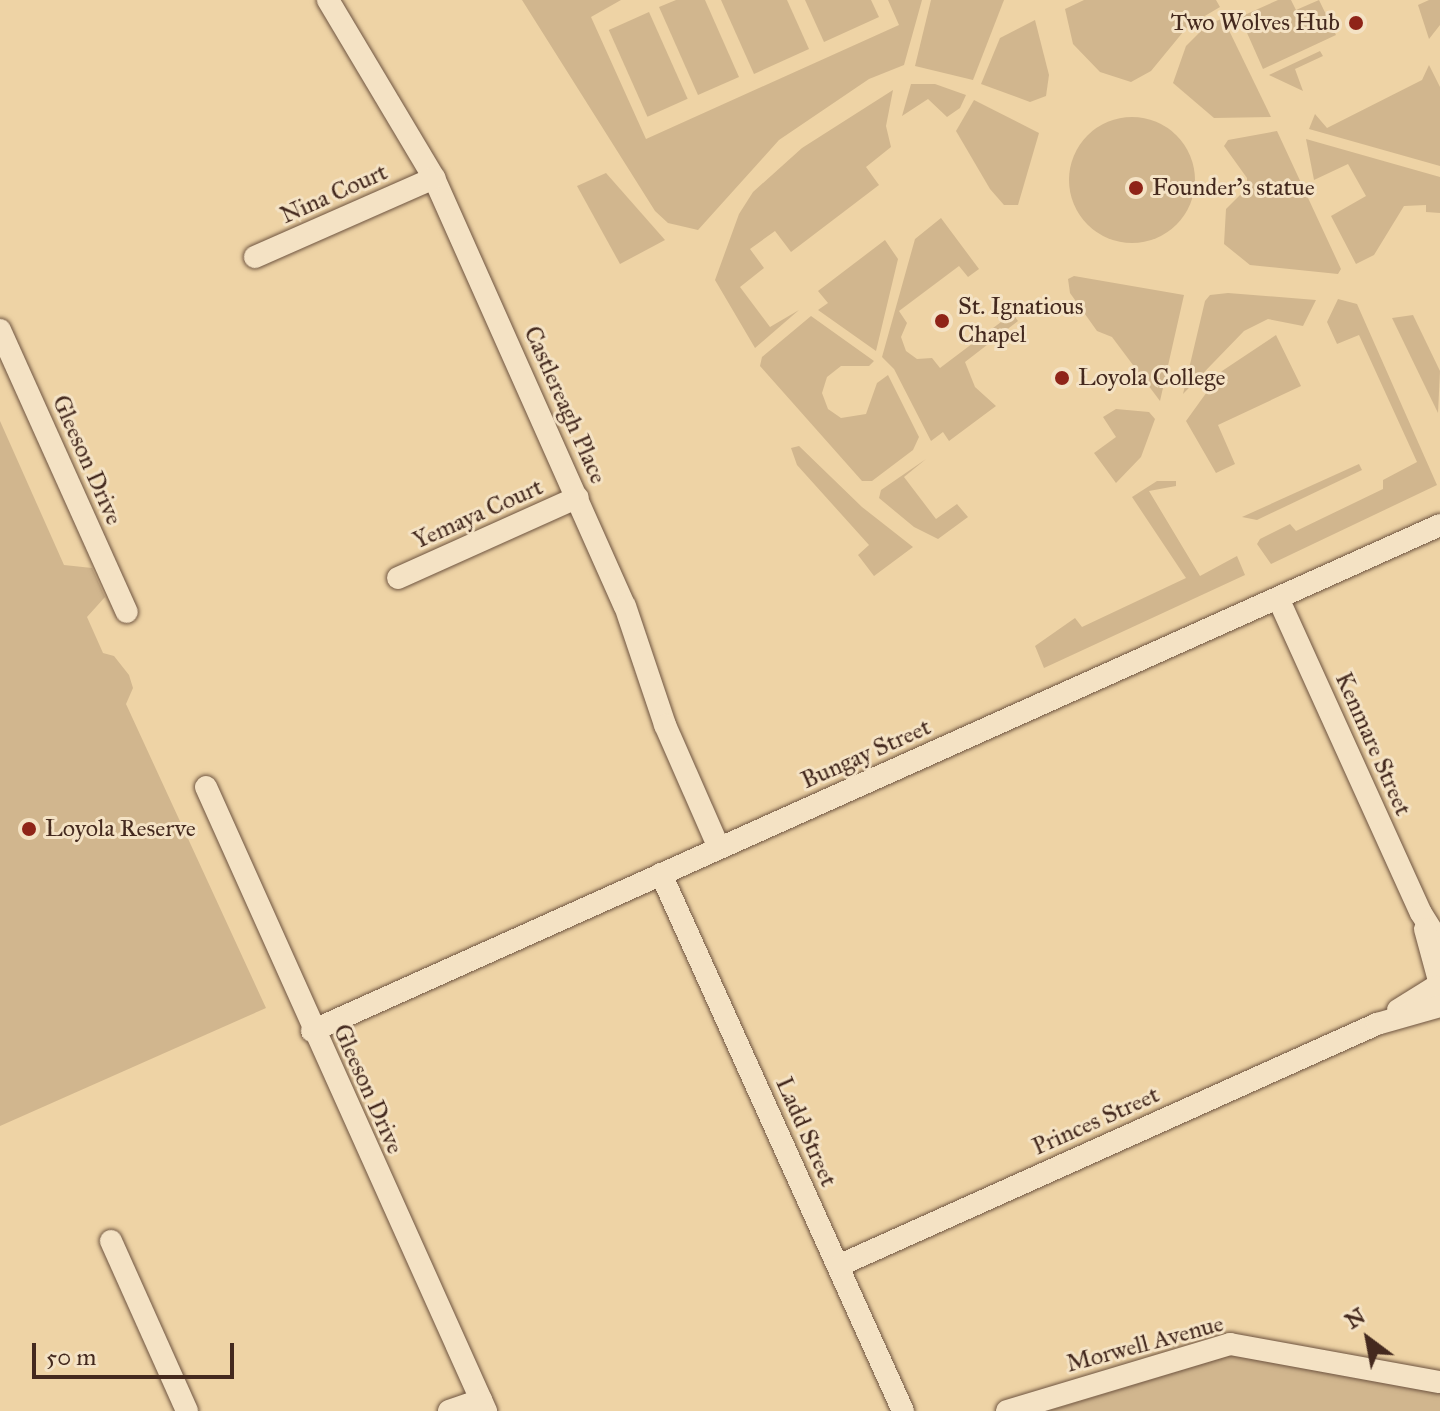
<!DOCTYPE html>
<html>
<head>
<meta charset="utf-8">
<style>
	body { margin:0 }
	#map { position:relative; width:1440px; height:1411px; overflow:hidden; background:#eed3a5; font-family:"IM FELL Great Primer",serif }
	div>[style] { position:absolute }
	.green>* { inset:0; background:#d1b68e; transform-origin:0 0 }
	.round { border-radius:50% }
	.roads { filter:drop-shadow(0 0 2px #6e5440) drop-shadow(0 0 2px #6e5440) }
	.street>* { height:22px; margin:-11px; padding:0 11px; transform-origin:11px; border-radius:11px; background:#f4e2c4 }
	.dots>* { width:22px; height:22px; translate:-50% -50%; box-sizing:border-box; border:4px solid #f4e2c4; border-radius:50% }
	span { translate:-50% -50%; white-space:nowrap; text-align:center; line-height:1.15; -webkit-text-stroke:6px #f4e2c4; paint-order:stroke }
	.poi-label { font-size:24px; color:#44291e }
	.right { translate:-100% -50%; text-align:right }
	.left { translate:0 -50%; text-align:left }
	.street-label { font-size:24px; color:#44291e }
	.north { position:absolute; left:1328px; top:1299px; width:80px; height:80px; -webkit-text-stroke:6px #f4e2c4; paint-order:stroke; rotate:328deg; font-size:22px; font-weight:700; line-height:32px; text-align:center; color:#44291e }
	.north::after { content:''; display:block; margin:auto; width:28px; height:36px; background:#44291e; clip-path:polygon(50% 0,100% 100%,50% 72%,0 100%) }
	.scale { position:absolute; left:32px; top:1343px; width:202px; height:36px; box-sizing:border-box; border:4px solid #44291e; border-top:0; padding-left:10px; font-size:24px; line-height:28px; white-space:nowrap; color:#44291e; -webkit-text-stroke:6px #f4e2c4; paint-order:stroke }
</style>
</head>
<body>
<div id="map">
	<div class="green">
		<i style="clip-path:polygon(522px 0,621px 0,591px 17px,646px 139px,899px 25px,888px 0,922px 0,904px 65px,869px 79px,779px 140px,698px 230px,668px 223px,655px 211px)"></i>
		<i style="clip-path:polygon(676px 0,705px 0,739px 77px,698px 95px,659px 7px)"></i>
		<i style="clip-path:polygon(721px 0,787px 0,809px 49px,754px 74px)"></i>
		<i style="clip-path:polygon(805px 0,871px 0,879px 17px,824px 42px)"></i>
		<i style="clip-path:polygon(931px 0,1004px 0,973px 80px,915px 66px)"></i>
		<i style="clip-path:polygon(1084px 0,1216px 0,1220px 7px,1188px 26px,1151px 71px,1131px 82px,1100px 72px,1073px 44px,1065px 9px)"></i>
		<i style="clip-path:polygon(1278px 0,1291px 0,1296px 10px,1319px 0,1336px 35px,1263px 69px,1240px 17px)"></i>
		<i style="clip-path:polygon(1429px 0,1440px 0,1440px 25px,1429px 39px,1418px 5px)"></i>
		<i style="left:649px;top:12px;width:95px;height:44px;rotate:66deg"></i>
		<i style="clip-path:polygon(1223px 18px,1271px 117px,1214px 118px,1173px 83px,1186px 46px,1206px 26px)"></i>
		<i style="clip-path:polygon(1035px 20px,1049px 75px,1046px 96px,1030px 102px,981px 84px,1000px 38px)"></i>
		<i style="clip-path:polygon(1320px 51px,1323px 56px,1295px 69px,1303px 91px,1269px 75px)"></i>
		<i style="clip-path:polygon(1429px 65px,1440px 87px,1440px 166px,1309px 129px,1315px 114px,1327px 128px,1422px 80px)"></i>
		<i style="clip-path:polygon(911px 84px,935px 84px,966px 95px,960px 108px,947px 117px,928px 99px,902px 116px)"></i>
		<i style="clip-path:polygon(893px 90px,886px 126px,891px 147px,866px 167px,879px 185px,791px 252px,775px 231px,750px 249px,764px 268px,740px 287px,770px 327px,799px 310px,755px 348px,715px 280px,739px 214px,753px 192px,802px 148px)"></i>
		<i style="clip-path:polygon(974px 100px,1039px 133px,1018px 205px,1004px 205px,990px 189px,956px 131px)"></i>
		<i class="round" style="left:1069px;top:117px;width:126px;height:126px"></i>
		<i style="clip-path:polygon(1277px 131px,1341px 269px,1338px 274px,1250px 265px,1224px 244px,1226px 209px,1247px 188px,1247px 178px,1224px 146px,1228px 140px)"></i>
		<i style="clip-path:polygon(1306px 139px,1440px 177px,1440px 213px,1426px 212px,1426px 205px,1404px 206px,1374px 255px,1356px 264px,1331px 216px,1366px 196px,1348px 164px,1314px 180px)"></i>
		<i style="clip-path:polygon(606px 173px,665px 240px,620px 264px,577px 186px)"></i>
		<i style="clip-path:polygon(941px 218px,979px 269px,968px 277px,959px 266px,899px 311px,907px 323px,901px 337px,906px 351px,917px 359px,932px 358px,940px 368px,1001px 322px,993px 312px,1005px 303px,1018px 321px,965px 362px,975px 387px,996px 406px,949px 441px,943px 432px,931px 441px,894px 369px,882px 357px,915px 239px)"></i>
		<i style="clip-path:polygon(885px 240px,898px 259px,876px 351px,818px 310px,828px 303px,818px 291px)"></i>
		<i style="clip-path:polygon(1074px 276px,1184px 295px,1160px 401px,1112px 337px,1097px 331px,1070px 293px,1068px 279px)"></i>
		<i style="clip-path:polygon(1228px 293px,1316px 300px,1303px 326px,1268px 319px,1244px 331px,1183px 394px,1205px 301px,1210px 295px)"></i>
		<i style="clip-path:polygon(1338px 299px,1357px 304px,1437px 485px,1271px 564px,1257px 544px,1260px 539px,1290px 524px,1296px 531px,1383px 489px,1383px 480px,1417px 462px,1359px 335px,1337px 344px,1327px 322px)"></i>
		<i style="clip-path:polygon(1413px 315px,1440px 371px,1438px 413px,1392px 318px)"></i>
		<i style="clip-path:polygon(811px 316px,874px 361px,869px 366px,841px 366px,827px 377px,822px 393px,828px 409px,841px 418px,866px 414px,877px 383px,888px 375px,919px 437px,913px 450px,872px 481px,862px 481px,760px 366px,762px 357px)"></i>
		<i style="clip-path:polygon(1276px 335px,1301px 386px,1218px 425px,1235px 464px,1216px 473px,1186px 421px,1222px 371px)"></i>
		<i style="clip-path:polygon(1116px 409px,1149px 412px,1155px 419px,1141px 457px,1116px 483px,1094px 453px,1116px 437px,1103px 417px)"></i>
		<i style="clip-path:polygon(0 421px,64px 565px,92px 568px,105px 597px,87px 617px,103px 653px,114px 656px,129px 675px,133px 688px,126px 704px,266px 1008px,0 1126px)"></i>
		<i style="clip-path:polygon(799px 446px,862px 507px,913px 547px,874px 576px,858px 555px,869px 545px,797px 465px,791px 448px)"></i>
		<i style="clip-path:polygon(926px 459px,904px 477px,936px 519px,957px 504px,968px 517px,938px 539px,914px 527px,879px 498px,881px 490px)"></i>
		<i style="clip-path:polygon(1359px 464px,1362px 470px,1257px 520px,1242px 517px)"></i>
		<i style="clip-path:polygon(1176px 481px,1176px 486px,1149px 491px,1200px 576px,1237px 556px,1245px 575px,1044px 668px,1035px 646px,1075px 618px,1082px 627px,1186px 578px,1132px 497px,1157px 481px)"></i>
		<i style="clip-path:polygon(1235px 1354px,1440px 1392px,1440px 1411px,1048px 1411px)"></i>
	</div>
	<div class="roads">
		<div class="street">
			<i style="left:328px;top:0;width:207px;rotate:59.2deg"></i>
			<i style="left:434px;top:178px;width:469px;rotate:66deg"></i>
			<i style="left:625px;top:606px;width:126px;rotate:71.4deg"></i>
			<i style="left:665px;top:725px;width:134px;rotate:66.3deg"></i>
			<i style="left:255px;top:257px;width:196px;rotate:-23.8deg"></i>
			<i style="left:0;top:330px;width:309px;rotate:65.8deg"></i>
			<i style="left:398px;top:578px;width:197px;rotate:-24.2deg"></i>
			<i style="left:1278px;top:598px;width:346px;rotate:65.6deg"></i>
			<i style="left:1421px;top:913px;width:36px;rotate:58deg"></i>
			<i style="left:206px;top:787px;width:684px;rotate:65.83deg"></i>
			<i style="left:661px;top:874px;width:589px;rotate:65.74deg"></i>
			<i style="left:1425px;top:929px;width:50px;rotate:74.8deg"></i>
			<i style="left:1398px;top:1010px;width:44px;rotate:-31.9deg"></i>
			<i style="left:312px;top:1031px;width:1236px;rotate:-24.16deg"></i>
			<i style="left:111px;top:1241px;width:186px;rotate:65.9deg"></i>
			<i style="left:838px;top:1266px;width:591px;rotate:-24.18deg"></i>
			<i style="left:1377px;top:1024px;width:66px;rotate:-15.9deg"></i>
			<i style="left:449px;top:1411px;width:34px;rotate:-19deg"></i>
			<i style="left:1007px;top:1411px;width:233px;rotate:-16.7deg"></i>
			<i style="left:1230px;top:1344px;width:213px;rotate:10.3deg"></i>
		</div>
	</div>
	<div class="dots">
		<i style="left:1356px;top:23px;background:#8f2418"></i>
		<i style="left:1136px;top:188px;background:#8f2418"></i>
		<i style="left:942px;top:321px;background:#8f2418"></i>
		<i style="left:1062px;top:378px;background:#8f2418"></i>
		<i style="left:29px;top:829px;background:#8f2418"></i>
	</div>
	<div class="poi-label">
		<span class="right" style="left:1340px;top:23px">Two Wolves Hub</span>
		<span class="left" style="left:1152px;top:188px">Founder's statue</span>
		<span class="left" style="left:958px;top:321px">St. Ignatious<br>Chapel</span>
		<span class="left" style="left:1078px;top:378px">Loyola College</span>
		<span class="left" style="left:45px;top:829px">Loyola Reserve</span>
	</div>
	<div class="street-label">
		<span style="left:334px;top:194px;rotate:-24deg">Nina Court</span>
		<span style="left:565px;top:405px;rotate:66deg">Castlereagh Place</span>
		<span style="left:87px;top:460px;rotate:66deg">Gleeson Drive</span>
		<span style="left:478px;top:514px;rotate:-24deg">Yemaya Court</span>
		<span style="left:1373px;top:744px;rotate:66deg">Kenmare Street</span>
		<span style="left:866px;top:754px;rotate:-24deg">Bungay Street</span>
		<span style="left:368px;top:1089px;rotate:66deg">Gleeson Drive</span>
		<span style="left:1096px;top:1121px;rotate:-24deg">Princes Street</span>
		<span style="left:806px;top:1132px;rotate:66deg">Ladd Street</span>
		<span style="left:1145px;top:1344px;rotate:-15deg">Morwell Avenue</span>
	</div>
	<div class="north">N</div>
	<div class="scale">50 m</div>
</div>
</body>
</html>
